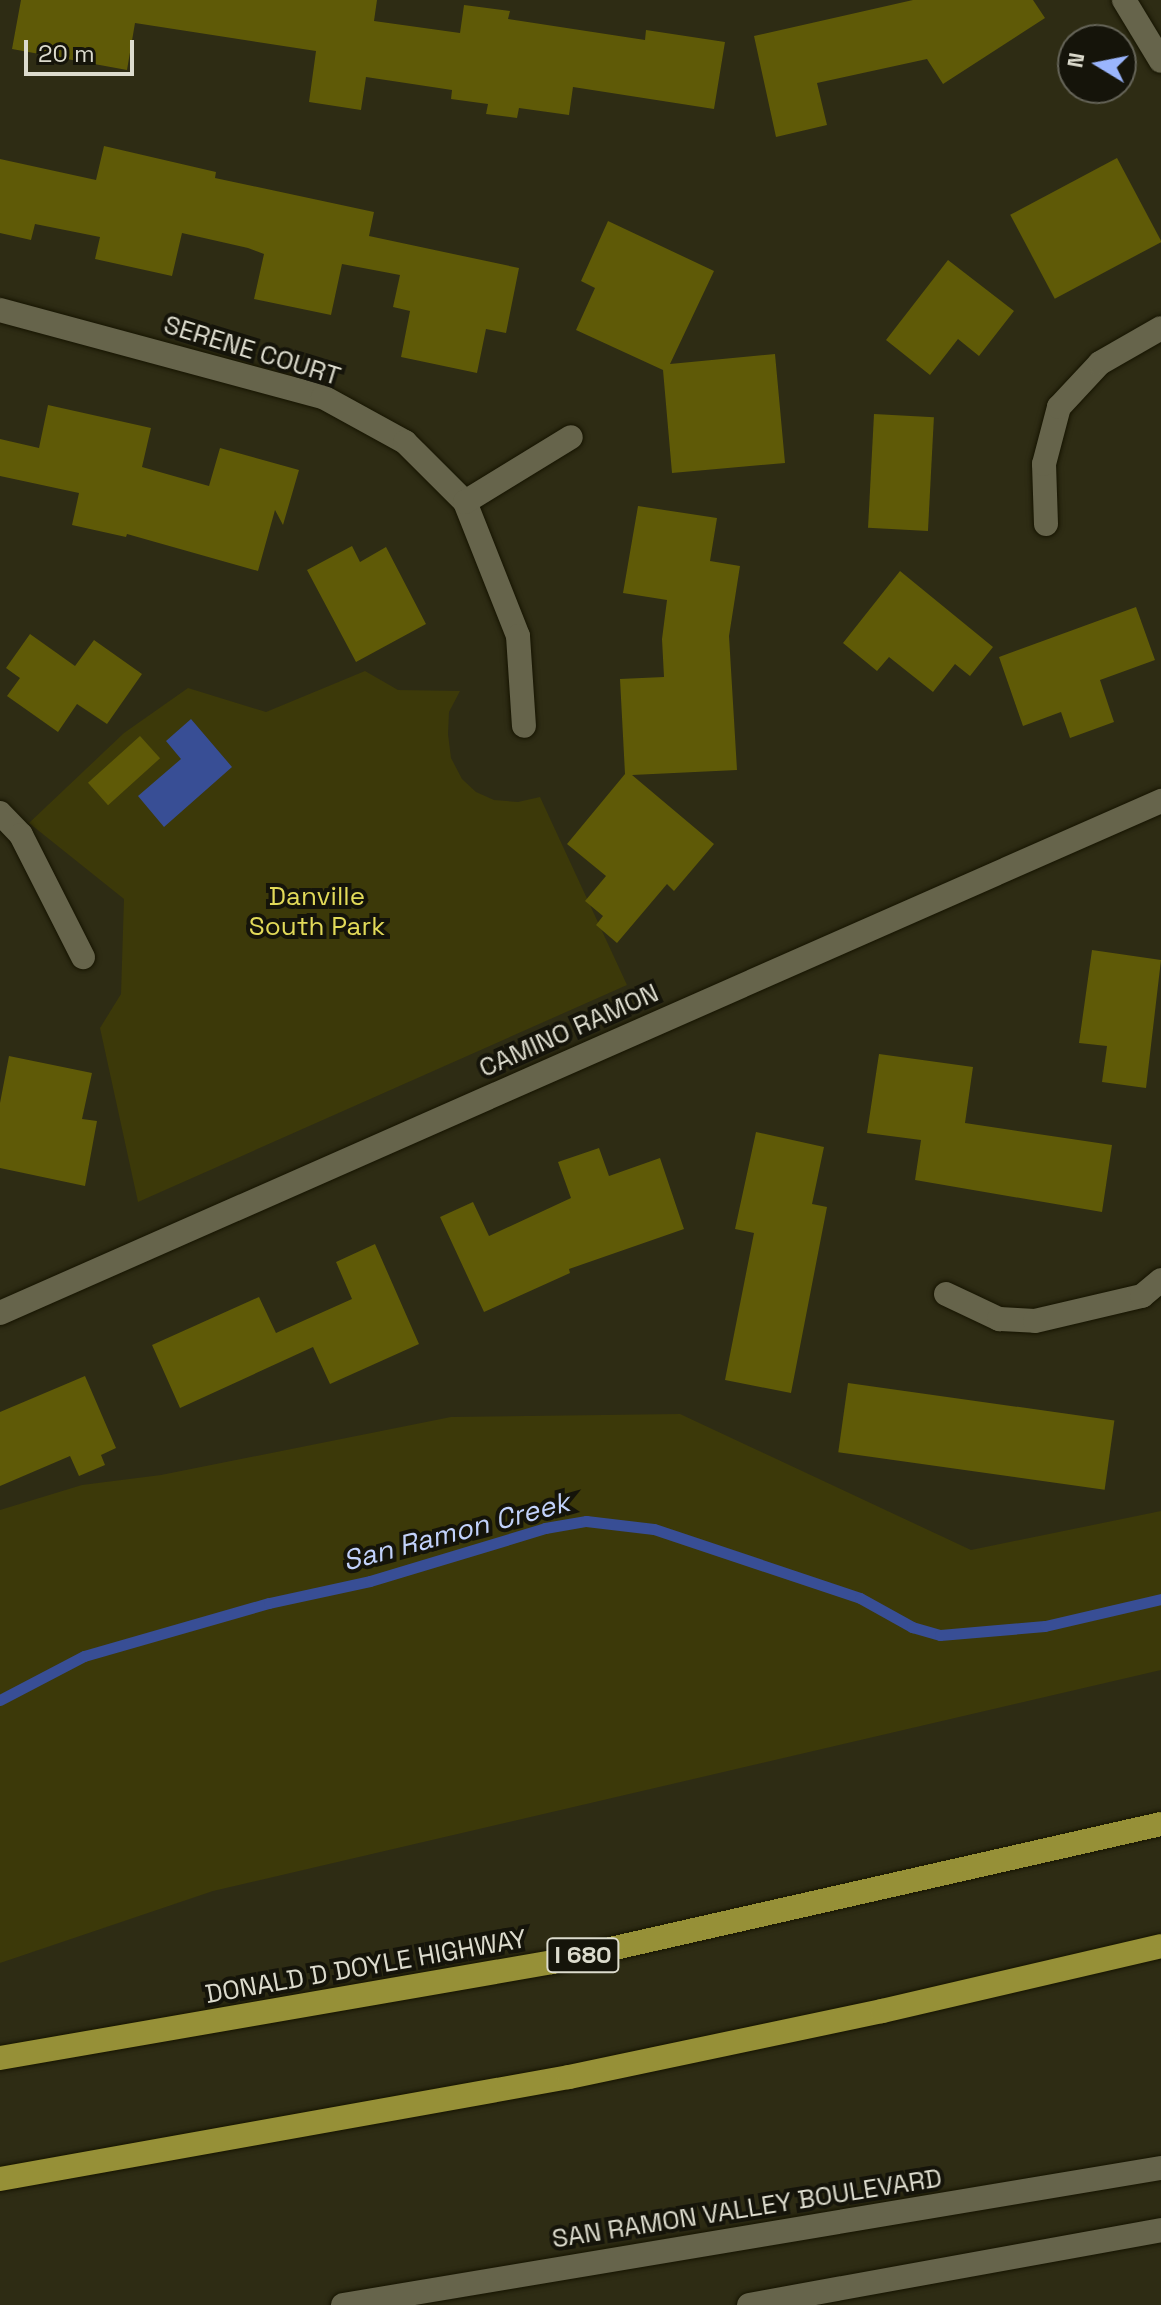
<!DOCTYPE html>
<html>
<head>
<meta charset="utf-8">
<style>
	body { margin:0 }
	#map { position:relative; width:1161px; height:2305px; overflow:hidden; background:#2e2c14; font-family:"Space Grotesk",sans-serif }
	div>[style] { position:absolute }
	.green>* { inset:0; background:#3c3909 }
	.water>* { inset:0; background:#384e95 }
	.stream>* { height:11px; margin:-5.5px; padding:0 5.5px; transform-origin:5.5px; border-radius:5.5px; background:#384e95 }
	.building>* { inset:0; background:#5f5a07; transform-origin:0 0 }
	.roads { filter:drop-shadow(0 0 2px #161400) drop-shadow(0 0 2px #161400) }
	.street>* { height:24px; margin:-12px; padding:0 12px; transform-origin:12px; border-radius:12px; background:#66644b }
	.secondary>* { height:24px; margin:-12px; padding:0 12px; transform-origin:12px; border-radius:12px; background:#66644b }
	.highway>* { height:24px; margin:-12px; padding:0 12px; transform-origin:12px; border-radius:12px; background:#969037 }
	span { translate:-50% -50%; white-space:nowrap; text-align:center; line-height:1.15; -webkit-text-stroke:8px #15140a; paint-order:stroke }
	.shield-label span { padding:2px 6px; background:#15140a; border:2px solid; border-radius:6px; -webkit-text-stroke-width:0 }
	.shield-label { font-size:24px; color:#dcdbcd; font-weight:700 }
	.street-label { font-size:26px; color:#dcdbcd }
	.park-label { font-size:26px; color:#e2da59 }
	.water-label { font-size:28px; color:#c2d2fb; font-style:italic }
	.north { position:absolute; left:1057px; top:24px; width:80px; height:80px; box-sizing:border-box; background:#15140a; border:2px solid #656458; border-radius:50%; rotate:280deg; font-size:22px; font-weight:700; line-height:32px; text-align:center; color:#dcdbcd }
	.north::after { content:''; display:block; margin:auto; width:28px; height:36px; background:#9ab5fd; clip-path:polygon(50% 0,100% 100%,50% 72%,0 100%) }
	.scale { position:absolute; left:24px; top:40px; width:110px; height:36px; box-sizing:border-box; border:4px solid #dcdbcd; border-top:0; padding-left:10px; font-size:24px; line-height:28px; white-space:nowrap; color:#dcdbcd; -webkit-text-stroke:6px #15140a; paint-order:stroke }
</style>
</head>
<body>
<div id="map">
	<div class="green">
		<i style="clip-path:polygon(365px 671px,398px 690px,460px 691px,449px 712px,448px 734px,451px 758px,462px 779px,476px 792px,494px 800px,518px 802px,540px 797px,627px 985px,138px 1202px,100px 1028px,121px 994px,124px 899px,29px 823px,124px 733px,188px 688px,266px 712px)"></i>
		<i style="clip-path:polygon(680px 1414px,971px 1550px,1161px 1511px,1161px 1670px,213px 1891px,0 1963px,0 1510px,82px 1485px,161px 1475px,451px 1417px)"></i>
	</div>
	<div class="water">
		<i style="clip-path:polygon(191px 719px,232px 767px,164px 827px,138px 796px,181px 759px,166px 741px)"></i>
	</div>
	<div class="stream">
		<i style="left:0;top:1700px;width:95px;rotate:-27.6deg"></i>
		<i style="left:84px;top:1656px;width:192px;rotate:-16deg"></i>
		<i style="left:269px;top:1603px;width:103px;rotate:-12.3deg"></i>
		<i style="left:370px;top:1581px;width:183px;rotate:-16.8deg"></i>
		<i style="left:545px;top:1528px;width:42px;rotate:-9.7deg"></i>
		<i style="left:586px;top:1521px;width:68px;rotate:6.7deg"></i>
		<i style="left:654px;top:1529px;width:217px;rotate:18.5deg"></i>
		<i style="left:860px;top:1598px;width:60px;rotate:29.1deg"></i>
		<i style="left:912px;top:1627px;width:29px;rotate:16deg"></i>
		<i style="left:940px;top:1635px;width:105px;rotate:-4.9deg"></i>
		<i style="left:1045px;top:1626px;width:119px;rotate:-13.1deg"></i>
	</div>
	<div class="building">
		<i style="clip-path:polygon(21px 0,377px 0,374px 21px,460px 33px,464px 5px,510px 11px,508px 19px,645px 40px,646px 30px,725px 42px,714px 109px,573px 87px,569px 115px,519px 108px,517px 118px,486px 114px,488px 104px,451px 99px,452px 90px,366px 77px,361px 110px,309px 102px,316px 51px,135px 23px,127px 70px,12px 49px)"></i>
		<i style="clip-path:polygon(913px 0,1033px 0,1045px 18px,943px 84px,927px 59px,817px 83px,827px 125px,776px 137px,754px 36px)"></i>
		<i style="clip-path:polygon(104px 146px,216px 172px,215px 178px,374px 212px,369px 236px,519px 268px,506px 333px,486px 329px,477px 373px,401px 357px,410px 311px,393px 307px,400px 275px,342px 264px,331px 315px,254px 299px,264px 254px,248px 248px,182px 233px,172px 276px,95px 259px,100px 237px,35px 224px,31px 240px,0 233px,0 159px,96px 180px)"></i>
		<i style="left:1117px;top:158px;width:95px;height:121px;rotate:62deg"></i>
		<i style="clip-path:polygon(608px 221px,714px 271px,670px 364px,775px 354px,785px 463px,672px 473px,663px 370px,576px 330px,595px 288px,581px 281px)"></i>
		<i style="clip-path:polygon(948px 260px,1014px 311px,979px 356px,958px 339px,930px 375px,886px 340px)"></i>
		<i style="clip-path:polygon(48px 405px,151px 428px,142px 467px,209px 486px,220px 448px,299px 470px,283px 525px,275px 510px,258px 571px,127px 534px,126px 537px,72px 525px,79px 493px,0 476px,0 439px,39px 448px)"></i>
		<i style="left:874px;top:414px;width:60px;height:114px;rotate:3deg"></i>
		<i style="clip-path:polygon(638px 506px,717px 518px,710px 561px,740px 566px,729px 636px,737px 770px,632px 775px,714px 844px,674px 891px,667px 884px,617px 943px,596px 925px,603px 916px,585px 901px,606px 876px,567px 844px,625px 774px,620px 679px,664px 677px,662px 639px,667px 600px,623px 593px)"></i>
		<i style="clip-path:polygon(352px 546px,360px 562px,386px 547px,426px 624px,356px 662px,307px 570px)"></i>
		<i style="clip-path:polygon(900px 571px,993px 647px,970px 676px,955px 664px,933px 692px,889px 657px,877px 671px,843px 643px)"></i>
		<i style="clip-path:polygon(1136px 607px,1155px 660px,1100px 680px,1114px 722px,1070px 738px,1061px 712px,1023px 726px,999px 657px)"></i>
		<i style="clip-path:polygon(30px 634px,75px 666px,94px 640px,142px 674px,107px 724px,77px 704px,58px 732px,7px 696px,20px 678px,6px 668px)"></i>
		<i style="left:140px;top:736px;width:30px;height:70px;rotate:48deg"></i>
		<i style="clip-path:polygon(1092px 950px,1161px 960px,1146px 1088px,1102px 1082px,1107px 1046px,1079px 1043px)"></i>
		<i style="clip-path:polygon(879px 1054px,973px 1067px,965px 1123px,1112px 1145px,1102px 1212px,915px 1180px,921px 1140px,867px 1133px)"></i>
		<i style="clip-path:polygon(9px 1056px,92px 1073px,82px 1119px,97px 1121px,85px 1186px,0 1168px,0 1103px)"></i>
		<i style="clip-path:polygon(756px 1132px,824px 1147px,812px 1204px,827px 1207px,791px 1393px,725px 1380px,754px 1233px,735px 1229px)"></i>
		<i style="clip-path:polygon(599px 1148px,609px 1176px,660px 1158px,684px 1229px,569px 1269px,570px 1273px,484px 1312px,440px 1217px,473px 1202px,489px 1236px,571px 1198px,558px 1162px)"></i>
		<i style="clip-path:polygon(375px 1244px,419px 1344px,330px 1384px,313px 1347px,180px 1408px,152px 1345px,259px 1297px,276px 1333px,352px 1299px,336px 1262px)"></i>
		<i style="clip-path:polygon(85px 1376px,116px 1448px,101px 1455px,105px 1465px,79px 1476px,70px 1456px,0 1486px,0 1412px)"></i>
		<i style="left:848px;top:1383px;width:269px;height:70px;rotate:8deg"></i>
	</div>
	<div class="roads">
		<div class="street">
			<i style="left:1124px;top:0;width:71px;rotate:58.8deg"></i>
			<i style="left:0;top:310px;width:335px;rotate:15.1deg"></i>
			<i style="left:323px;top:397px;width:94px;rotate:28.8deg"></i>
			<i style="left:405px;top:442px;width:85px;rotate:45deg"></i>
			<i style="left:465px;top:502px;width:144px;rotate:68.4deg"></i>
			<i style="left:518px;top:636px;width:90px;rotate:86.2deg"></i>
			<i style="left:465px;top:502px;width:124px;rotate:-31.5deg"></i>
			<i style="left:1046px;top:524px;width:60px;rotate:-91.9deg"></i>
			<i style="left:1044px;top:464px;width:59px;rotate:-75.3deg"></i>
			<i style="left:1059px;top:407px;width:60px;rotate:-47deg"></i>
			<i style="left:1100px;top:363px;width:70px;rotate:-29.8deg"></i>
			<i style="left:0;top:813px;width:30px;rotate:46deg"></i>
			<i style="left:21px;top:835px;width:137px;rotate:63.1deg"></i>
			<i style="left:946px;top:1294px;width:59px;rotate:25.3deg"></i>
			<i style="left:999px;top:1319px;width:36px;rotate:3deg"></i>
			<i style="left:1035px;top:1321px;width:110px;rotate:-13.2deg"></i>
			<i style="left:1142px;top:1296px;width:25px;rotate:-40deg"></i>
		</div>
		<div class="secondary">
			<i style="left:0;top:1313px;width:1269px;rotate:-23.8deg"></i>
			<i style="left:343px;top:2305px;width:829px;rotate:-9.51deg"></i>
			<i style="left:749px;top:2305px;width:419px;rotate:-10.3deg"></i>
		</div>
		<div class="highway">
			<i style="left:0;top:2058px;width:561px;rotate:-9.85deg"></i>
			<i style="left:553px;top:1962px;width:623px;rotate:-12.79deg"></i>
			<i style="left:0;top:2179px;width:578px;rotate:-10.16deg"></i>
			<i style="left:569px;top:2077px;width:320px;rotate:-11.9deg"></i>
			<i style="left:882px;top:2011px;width:286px;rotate:-13.1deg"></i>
		</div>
	</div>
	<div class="shield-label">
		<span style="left:583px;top:1955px">I 680</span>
	</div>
	<div class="street-label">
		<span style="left:252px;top:351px;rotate:17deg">SERENE COURT</span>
		<span style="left:569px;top:1031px;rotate:-24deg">CAMINO RAMON</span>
		<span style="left:366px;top:1967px;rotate:-10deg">DONALD D DOYLE HIGHWAY</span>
		<span style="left:747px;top:2209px;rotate:-9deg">SAN RAMON VALLEY BOULEVARD</span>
	</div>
	<div class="park-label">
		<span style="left:317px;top:912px">Danville<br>South Park</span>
	</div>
	<div class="water-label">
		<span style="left:456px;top:1531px;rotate:-15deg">San Ramon Creek</span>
	</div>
	<div class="north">N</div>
	<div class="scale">20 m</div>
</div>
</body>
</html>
